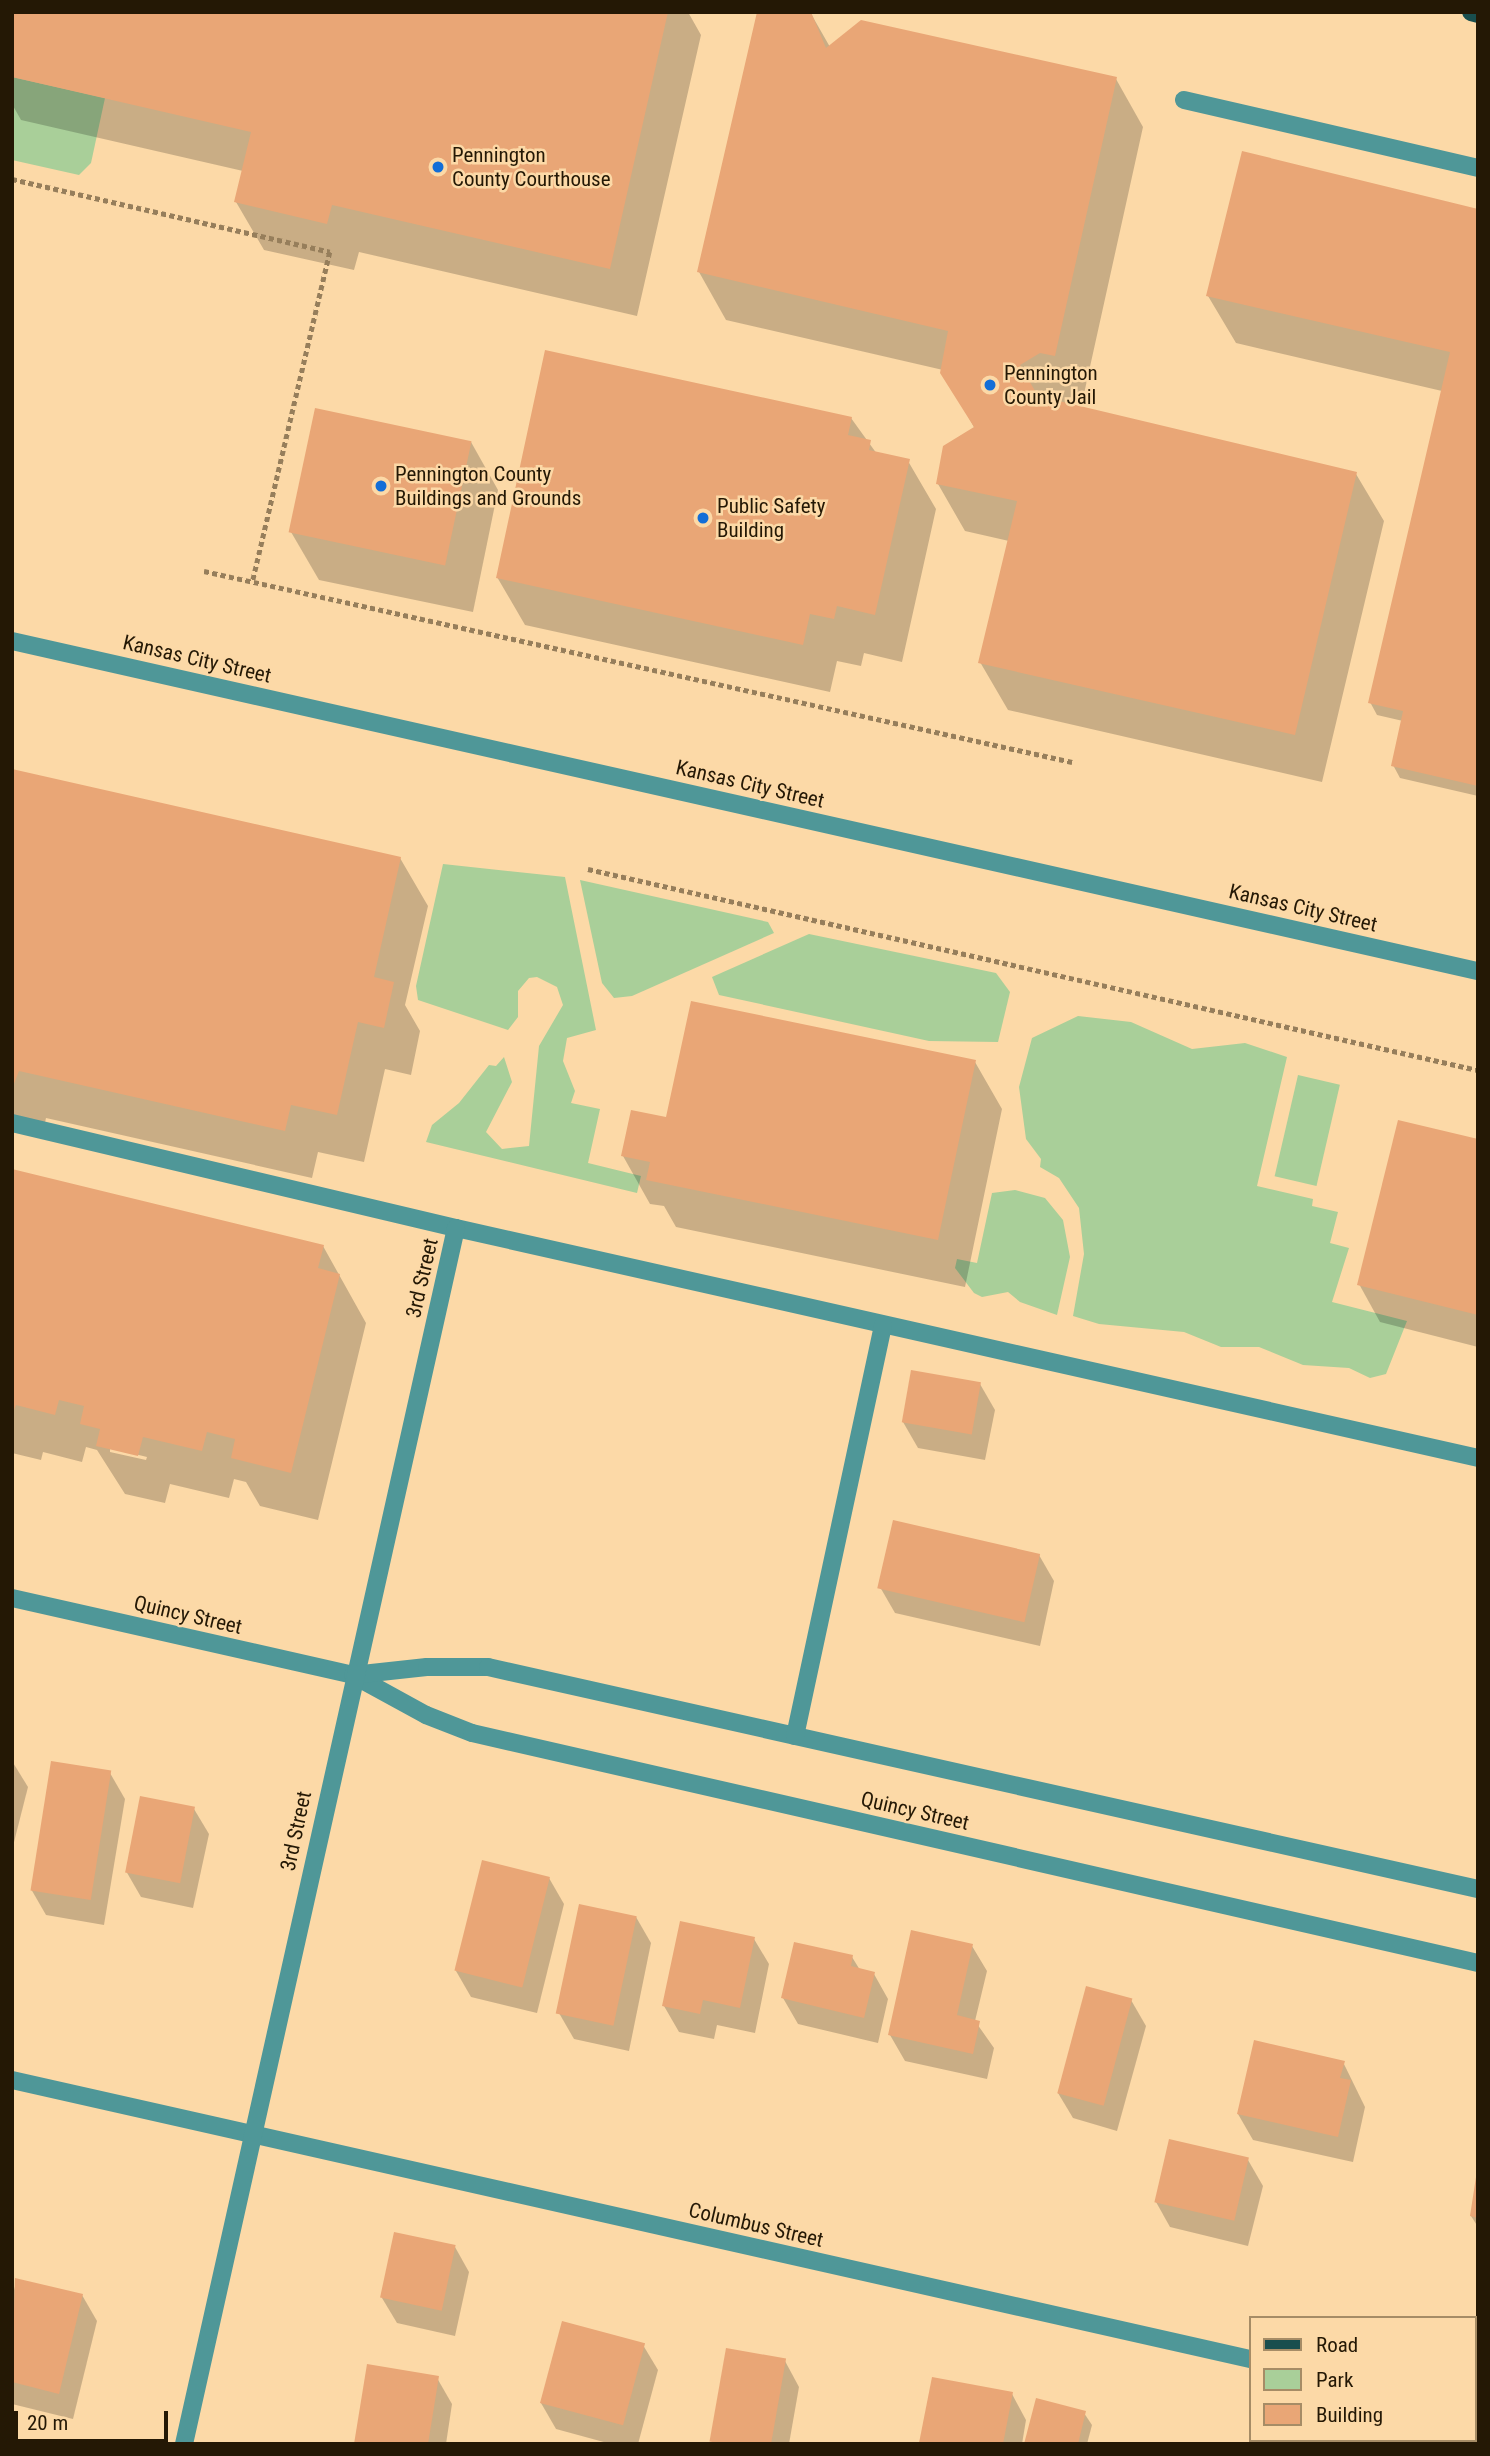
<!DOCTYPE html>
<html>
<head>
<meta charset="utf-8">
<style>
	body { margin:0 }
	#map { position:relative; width:1490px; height:2456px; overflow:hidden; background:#fcd9a7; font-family:"Roboto Condensed",sans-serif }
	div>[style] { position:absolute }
	.green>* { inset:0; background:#a9cf99; transform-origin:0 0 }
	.shadow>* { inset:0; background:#0003 }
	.building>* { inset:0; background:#e9a676; transform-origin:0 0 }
	.path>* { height:4.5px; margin-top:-2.25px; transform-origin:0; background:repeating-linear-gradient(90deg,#967e5b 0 5px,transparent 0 8.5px) }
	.minor>* { height:18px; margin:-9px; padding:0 9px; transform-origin:9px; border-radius:9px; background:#4f9798 }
	.major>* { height:18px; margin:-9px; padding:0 9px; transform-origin:9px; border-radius:9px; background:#194e4e }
	.dots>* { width:19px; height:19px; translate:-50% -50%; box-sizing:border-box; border:4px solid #fcd9a7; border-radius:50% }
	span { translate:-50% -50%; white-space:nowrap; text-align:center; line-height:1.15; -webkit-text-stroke:5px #fcd9a7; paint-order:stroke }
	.poi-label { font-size:21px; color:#241805 }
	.left { translate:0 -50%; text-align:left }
	.street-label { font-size:21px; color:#241805 }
	.frame { position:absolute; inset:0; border:14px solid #241805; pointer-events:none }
	.legend { position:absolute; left:1249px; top:2316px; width:228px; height:126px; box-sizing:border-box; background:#fcd9a7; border:2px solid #a68c66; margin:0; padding:9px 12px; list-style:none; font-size:21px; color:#241805 }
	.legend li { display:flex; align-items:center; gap:14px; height:35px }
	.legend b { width:35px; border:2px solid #a68c66 }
	.scale { position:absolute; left:14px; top:2411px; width:154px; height:32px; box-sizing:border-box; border:4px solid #241805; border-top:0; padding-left:9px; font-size:21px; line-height:24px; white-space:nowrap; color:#241805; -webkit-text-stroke:5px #fcd9a7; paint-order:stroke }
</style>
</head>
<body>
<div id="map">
	<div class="green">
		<i style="clip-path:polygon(12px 77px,105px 98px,91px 163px,79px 175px,12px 160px)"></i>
		<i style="clip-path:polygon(443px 864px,565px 877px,596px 1030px,567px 1038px,563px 1061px,575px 1091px,571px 1103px,600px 1109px,588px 1163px,641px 1176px,637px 1193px,426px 1142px,432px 1125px,459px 1103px,489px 1065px,496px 1066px,504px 1057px,512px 1082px,486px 1132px,502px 1149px,529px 1146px,539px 1046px,563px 1005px,557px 987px,537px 977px,529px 978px,518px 991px,518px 1017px,508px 1030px,418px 1000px,416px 986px)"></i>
		<i style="clip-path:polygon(580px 880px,768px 922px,774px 933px,632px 996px,614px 998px,602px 983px)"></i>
		<i style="clip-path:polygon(809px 934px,996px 973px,1010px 992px,998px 1042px,929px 1041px,719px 995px,712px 977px)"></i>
		<i style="clip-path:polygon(1078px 1016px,1131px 1022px,1192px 1049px,1245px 1043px,1287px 1057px,1257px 1186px,1313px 1199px,1312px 1206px,1338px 1212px,1330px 1243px,1349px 1248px,1332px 1302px,1407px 1321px,1386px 1374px,1370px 1378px,1349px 1368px,1303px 1365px,1259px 1347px,1221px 1347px,1184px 1332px,1099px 1324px,1073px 1316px,1084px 1254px,1079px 1208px,1059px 1178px,1040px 1167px,1041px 1159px,1026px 1139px,1019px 1087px,1032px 1038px)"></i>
		<i style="left:1298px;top:1075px;width:43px;height:104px;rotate:13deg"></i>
		<i style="clip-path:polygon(1015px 1190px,1045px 1198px,1063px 1220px,1070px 1257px,1057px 1315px,1020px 1302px,1008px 1292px,982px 1297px,974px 1293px,955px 1268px,957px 1259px,977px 1263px,992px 1193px)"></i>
	</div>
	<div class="shadow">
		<i style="clip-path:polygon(12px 12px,688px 12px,701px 35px,637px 316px,359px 252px,354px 270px,264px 250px,236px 202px,243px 171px,21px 120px,12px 104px)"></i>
		<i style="clip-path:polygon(810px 12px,830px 47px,1116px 79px,1143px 127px,1082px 403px,1062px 404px,1356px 474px,1384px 521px,1322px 782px,1008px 710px,980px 662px,1009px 541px,965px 531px,938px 484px,975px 429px,943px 370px,726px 320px,699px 272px)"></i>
		<i style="clip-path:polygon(1478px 211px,1478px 796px,1400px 778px,1393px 765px,1403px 721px,1377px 715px,1370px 702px,1442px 391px,1236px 343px,1208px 296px)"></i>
		<i style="clip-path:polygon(851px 418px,877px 454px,908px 461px,936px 509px,902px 662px,864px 653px,861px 666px,837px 661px,830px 692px,525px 625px,497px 577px)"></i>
		<i style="clip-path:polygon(471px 442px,498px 490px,473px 612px,319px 580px,291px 532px)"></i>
		<i style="clip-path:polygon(12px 771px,400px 858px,428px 906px,405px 1005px,420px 1031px,411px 1075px,385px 1069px,364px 1162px,318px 1152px,312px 1178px,46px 1118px,42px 1137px,12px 1130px)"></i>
		<i style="clip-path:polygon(975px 1062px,1002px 1109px,965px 1287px,676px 1227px,664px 1206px,650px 1204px,623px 1156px,667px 1119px)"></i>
		<i style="clip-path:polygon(1478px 1141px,1478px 1347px,1380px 1322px,1359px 1284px)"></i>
		<i style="clip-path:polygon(evenodd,12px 1171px,323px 1246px,366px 1323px,318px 1520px,260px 1506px,246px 1482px,234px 1479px,229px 1498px,170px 1484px,165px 1503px,125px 1494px,97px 1450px,86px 1447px,82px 1462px,43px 1452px,41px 1460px,12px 1453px,12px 1171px,110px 1448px,147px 1457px,146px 1460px,110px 1452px,110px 1448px)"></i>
		<i style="clip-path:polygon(980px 1384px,995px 1410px,985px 1460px,918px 1448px,903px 1422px)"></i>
		<i style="clip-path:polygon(1039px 1555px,1054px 1581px,1040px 1646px,895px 1613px,880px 1587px)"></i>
		<i style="clip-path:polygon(12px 1761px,28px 1787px,12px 1850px)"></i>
		<i style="clip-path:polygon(110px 1773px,125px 1799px,104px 1925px,46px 1915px,31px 1889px)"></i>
		<i style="clip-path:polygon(194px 1809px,209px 1834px,193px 1908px,141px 1897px,126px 1871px)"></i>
		<i style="clip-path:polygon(549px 1878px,564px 1904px,537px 2013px,471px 1997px,456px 1971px)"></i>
		<i style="clip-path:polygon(636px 1917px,651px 1943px,629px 2051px,574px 2039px,559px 2013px)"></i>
		<i style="clip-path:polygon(754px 1939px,769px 1964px,755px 2033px,717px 2025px,714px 2039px,679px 2032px,664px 2006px)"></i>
		<i style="clip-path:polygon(972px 1946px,987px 1971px,975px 2021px,994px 2048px,987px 2079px,905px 2061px,890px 2035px)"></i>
		<i style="clip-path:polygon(852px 1957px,860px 1970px,874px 1974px,888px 1999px,878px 2043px,798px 2024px,783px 1998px)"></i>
		<i style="clip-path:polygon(1131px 2000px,1146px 2026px,1117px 2131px,1073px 2118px,1058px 2093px)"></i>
		<i style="clip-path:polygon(1343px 2062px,1365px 2107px,1353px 2162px,1253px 2140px,1238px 2114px)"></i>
		<i style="clip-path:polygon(1248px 2160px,1263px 2186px,1248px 2246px,1170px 2227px,1156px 2202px)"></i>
		<i style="clip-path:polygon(1478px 2179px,1478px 2227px,1471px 2216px)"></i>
		<i style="clip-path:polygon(455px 2247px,469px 2272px,455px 2336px,397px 2323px,382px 2298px)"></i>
		<i style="clip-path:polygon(17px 2280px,82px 2295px,97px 2321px,73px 2419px,12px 2404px,12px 2297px)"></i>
		<i style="clip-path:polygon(643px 2345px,658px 2370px,638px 2444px,611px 2444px,556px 2429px,541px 2403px)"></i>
		<i style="clip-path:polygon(785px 2361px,799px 2387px,789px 2444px,711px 2444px)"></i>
		<i style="clip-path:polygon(437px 2378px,452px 2404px,446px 2444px,356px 2444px)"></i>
		<i style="clip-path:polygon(933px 2379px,1012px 2394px,1026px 2420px,1022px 2444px,922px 2444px)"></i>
		<i style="clip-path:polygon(1084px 2413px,1092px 2425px,1087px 2444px,1026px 2444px)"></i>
	</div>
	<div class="building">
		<i style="clip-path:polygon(12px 12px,668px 12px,610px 269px,332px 205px,327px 224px,234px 202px,251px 132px,12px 77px)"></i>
		<i style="clip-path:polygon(757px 12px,811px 12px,826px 48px,861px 20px,1117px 77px,1055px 356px,1040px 353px,1020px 365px,1038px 396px,1357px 472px,1295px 735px,978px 663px,1017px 501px,936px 484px,943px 446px,974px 427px,940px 373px,948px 331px,697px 272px)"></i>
		<i style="clip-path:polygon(1242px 151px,1478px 209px,1478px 786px,1391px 766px,1403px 711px,1368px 703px,1450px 352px,1206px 296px)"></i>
		<i style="clip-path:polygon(545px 350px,852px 417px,848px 435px,871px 440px,869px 450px,910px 459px,875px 615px,837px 606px,834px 619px,810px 614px,803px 645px,496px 578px)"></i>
		<i style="left:315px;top:408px;width:160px;height:127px;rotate:12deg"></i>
		<i style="clip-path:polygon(12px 769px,401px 857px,374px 977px,394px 982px,384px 1028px,358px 1022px,337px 1115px,291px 1105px,285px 1131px,19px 1071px,12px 1089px)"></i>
		<i style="clip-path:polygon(691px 1001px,976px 1060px,938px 1240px,646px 1180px,650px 1162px,621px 1156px,631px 1110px,666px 1117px)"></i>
		<i style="clip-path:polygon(1398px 1120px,1478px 1139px,1478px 1315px,1357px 1285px)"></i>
		<i style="clip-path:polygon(12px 1169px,324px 1245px,318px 1268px,340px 1274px,291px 1473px,231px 1458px,235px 1439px,207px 1432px,202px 1451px,143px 1437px,138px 1456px,96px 1446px,100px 1429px,80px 1424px,84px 1406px,59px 1400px,55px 1415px,16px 1405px,12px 1415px)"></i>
		<i style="left:911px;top:1370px;width:71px;height:53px;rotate:10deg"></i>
		<i style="left:893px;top:1520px;width:151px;height:70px;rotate:13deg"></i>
		<i style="left:51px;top:1761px;width:61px;height:131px;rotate:9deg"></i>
		<i style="left:140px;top:1796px;width:56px;height:78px;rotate:11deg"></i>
		<i style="left:482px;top:1860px;width:70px;height:114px;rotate:14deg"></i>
		<i style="left:579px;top:1904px;width:59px;height:112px;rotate:12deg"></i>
		<i style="clip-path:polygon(680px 1921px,755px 1937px,740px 2008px,703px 2000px,700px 2014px,662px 2006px)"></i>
		<i style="clip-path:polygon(911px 1930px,973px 1944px,957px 2015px,980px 2021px,973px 2054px,888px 2035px)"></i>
		<i style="clip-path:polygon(794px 1942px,853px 1955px,851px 1966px,875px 1972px,864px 2018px,781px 1998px)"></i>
		<i style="left:1086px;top:1986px;width:48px;height:111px;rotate:15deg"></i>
		<i style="clip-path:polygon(1254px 2040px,1345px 2061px,1340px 2078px,1351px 2080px,1338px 2137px,1237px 2114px)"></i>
		<i style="left:1169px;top:2139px;width:82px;height:65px;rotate:13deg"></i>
		<i style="clip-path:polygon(1476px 2177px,1478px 2177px,1478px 2218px,1470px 2216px)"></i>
		<i style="left:394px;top:2232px;width:63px;height:67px;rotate:12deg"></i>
		<i style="clip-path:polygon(15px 2278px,83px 2294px,59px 2394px,12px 2382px)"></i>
		<i style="left:562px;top:2321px;width:86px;height:85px;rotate:15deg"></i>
		<i style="left:726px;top:2348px;width:61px;height:95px;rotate:10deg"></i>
		<i style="clip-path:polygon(367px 2364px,439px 2376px,428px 2444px,354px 2444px)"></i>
		<i style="clip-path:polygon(932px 2377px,1013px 2392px,1003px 2444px,919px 2443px)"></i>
		<i style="clip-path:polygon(1036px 2398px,1086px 2411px,1078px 2444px,1024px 2444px)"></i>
	</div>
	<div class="path">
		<i style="left:12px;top:179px;width:326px;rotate:12.9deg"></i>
		<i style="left:330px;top:252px;width:338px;rotate:103.2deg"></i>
		<i style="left:204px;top:571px;width:889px;rotate:12.41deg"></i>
		<i style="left:588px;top:869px;width:912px;rotate:12.73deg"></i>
	</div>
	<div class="minor">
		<i style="left:1184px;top:100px;width:302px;rotate:13deg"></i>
		<i style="left:12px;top:641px;width:1503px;rotate:12.69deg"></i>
		<i style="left:12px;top:1123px;width:456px;rotate:13.3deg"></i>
		<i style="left:456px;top:1228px;width:1048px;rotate:12.68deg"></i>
		<i style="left:12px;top:1598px;width:350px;rotate:12.7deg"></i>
		<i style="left:353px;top:1675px;width:83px;rotate:28.7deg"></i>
		<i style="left:426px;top:1715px;width:49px;rotate:21.4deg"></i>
		<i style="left:472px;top:1733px;width:1032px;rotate:12.88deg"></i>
		<i style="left:353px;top:1675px;width:74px;rotate:-6.2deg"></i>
		<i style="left:427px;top:1667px;width:61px"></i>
		<i style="left:488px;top:1667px;width:1015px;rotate:12.64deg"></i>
		<i style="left:795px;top:1736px;width:420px;rotate:-77.9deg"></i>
		<i style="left:12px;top:2080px;width:1269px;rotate:12.7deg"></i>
		<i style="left:1474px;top:2409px;width:4px;rotate:14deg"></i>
		<i style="left:184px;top:2444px;width:1246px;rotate:-77.39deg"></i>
	</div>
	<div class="major">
		<i style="left:1471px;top:12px;width:7px;rotate:16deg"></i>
	</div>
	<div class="dots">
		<i style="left:438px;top:167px;background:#136ed7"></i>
		<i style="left:990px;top:385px;background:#136ed7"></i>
		<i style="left:381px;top:486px;background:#136ed7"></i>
		<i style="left:703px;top:518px;background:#136ed7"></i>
	</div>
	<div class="poi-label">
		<span class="left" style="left:452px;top:167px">Pennington<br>County Courthouse</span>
		<span class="left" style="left:1004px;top:385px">Pennington<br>County Jail</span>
		<span class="left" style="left:395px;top:486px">Pennington County<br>Buildings and Grounds</span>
		<span class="left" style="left:717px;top:518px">Public Safety<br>Building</span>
	</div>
	<div class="street-label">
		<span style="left:197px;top:659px;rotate:13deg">Kansas City Street</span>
		<span style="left:750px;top:784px;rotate:13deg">Kansas City Street</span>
		<span style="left:1303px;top:908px;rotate:13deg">Kansas City Street</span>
		<span style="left:422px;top:1278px;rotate:-77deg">3rd Street</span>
		<span style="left:188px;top:1615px;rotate:13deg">Quincy Street</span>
		<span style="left:915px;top:1811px;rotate:13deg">Quincy Street</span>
		<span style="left:296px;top:1831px;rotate:-78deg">3rd Street</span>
		<span style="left:756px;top:2225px;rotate:13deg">Columbus Street</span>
	</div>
	<div class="frame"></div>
	<ul class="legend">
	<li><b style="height:9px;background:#194e4e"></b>Road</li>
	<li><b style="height:19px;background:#a9cf99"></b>Park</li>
	<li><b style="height:19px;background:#e9a676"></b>Building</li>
	</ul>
	<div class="scale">20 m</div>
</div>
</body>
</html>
